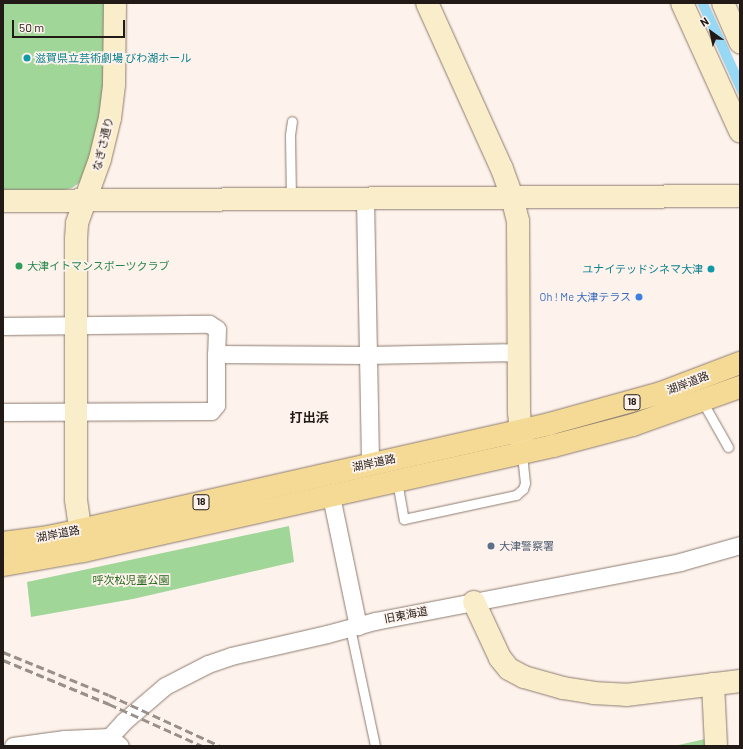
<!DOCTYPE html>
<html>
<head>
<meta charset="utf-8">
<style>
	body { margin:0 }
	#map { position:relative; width:743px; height:749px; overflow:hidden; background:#fef3ec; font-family:Barlow,"Noto Sans JP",sans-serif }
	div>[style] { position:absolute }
	.green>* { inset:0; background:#a1d699 }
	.water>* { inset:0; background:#97d8f5 }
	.roads { filter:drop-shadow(0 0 1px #8d7c71) drop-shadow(0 0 1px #8d7c71) }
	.lane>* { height:9px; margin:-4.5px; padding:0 4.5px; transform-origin:4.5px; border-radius:4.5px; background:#fff }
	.street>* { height:17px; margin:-8.5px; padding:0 8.5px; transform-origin:8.5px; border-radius:8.5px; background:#fff }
	.secondary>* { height:22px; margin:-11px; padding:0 11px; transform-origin:11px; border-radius:11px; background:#faedc9 }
	.primary>* { height:22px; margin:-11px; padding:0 11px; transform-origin:11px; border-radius:11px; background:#f4da94 }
	.rail>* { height:3px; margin-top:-1.5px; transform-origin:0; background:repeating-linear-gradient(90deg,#99908a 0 8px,transparent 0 12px) }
	.dots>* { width:11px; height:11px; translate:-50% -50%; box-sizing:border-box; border:2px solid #fef3ec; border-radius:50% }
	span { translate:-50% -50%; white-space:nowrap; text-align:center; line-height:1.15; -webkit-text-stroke:3.5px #fef3ec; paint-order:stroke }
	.shield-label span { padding:1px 3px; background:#fef3ec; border:1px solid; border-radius:3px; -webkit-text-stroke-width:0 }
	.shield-label { font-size:10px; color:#211a16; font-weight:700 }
	.culture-label { font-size:11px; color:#0d838f }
	.left { translate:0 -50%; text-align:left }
	.right { translate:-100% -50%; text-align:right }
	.street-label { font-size:11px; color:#211a16 }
	.leisure-label { font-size:11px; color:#27864d }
	.shop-label { font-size:11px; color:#366cbe }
	.service-label { font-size:11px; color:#4e5e75 }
	.park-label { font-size:11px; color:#27671b }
	.quarter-label { font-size:13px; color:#211a16; font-weight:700 }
	.frame { position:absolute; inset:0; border:4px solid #211a16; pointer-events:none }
	.north { position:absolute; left:691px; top:12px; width:40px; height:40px; -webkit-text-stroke:3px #fef3ec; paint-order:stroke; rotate:327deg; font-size:11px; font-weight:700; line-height:16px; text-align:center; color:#211a16 }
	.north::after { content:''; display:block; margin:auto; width:14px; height:18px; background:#211a16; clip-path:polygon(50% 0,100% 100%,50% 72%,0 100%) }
	.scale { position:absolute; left:12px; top:20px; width:113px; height:18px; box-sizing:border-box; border:2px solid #211a16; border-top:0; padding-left:5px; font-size:12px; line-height:14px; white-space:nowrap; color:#211a16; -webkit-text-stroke:3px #fef3ec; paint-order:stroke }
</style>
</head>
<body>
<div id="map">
	<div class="green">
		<i style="clip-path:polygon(3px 3px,108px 3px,102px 105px,88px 166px,79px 183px,72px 188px,64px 190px,3px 190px)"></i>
		<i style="clip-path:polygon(289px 526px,294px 562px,133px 599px,31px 617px,27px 582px)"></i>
		<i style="clip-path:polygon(705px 739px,705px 746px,674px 746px)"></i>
	</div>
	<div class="water">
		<i style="clip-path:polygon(697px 3px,708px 3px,740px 73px,740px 98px)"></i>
	</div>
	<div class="roads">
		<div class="lane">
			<i style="left:291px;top:199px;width:64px;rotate:-90.9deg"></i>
			<i style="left:290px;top:135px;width:14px;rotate:-82deg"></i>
			<i style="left:702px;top:401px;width:53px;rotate:60.5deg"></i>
			<i style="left:397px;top:481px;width:39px;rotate:80deg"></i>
			<i style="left:404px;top:519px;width:115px;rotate:-12.1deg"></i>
			<i style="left:516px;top:495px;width:9px;rotate:-41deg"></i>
			<i style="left:523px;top:489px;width:6px;rotate:-72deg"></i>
			<i style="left:525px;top:483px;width:30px;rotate:-96deg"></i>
			<i style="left:350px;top:628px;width:121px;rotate:78deg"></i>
		</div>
		<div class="street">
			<i style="left:365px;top:199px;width:266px;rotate:88.9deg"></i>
			<i style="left:3px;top:326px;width:206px;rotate:-0.6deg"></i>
			<i style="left:209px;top:324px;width:9px;rotate:32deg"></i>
			<i style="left:217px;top:329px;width:25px;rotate:92deg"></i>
			<i style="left:216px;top:354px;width:151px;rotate:0.4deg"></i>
			<i style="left:367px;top:355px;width:151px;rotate:-1.1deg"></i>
			<i style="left:3px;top:412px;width:208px;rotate:-0.3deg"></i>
			<i style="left:211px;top:411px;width:8px;rotate:-50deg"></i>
			<i style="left:216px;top:405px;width:51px;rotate:-90deg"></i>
			<i style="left:331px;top:496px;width:133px;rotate:78.3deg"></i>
			<i style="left:13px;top:746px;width:52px;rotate:-7.7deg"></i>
			<i style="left:65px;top:739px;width:44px;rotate:-2.6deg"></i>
			<i style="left:109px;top:737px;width:14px;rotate:39deg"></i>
			<i style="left:101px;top:746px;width:33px;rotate:-47deg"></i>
			<i style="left:123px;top:722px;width:55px;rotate:-40.6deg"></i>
			<i style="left:165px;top:686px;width:48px;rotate:-27.1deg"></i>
			<i style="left:208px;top:664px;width:24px;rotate:-19deg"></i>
			<i style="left:231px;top:656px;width:98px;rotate:-12.9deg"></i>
			<i style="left:327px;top:634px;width:50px;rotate:-15.2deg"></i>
			<i style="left:375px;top:621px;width:311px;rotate:-10.9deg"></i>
			<i style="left:680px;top:562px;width:62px;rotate:-15.8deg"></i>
		</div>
		<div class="secondary">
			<i style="left:427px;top:3px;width:182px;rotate:65.7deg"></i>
			<i style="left:502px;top:169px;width:30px;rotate:70deg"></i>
			<i style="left:512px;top:197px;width:25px;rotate:76deg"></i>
			<i style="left:518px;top:221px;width:191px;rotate:89.7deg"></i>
			<i style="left:519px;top:412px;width:38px;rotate:85deg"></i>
			<i style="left:682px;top:3px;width:141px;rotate:65.6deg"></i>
			<i style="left:723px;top:3px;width:43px;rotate:66.4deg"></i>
			<i style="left:3px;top:201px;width:737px;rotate:-0.39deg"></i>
			<i style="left:83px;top:548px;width:49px;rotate:-98.3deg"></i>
			<i style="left:76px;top:500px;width:261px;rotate:-90deg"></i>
			<i style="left:76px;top:239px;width:16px;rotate:-86deg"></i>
			<i style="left:77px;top:223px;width:68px;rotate:-70.2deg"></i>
			<i style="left:100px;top:159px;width:42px;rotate:-76.3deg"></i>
			<i style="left:110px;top:118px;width:34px;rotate:-83deg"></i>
			<i style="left:114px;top:84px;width:81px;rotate:-89.3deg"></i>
			<i style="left:474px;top:602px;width:62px;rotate:65.1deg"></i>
			<i style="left:500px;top:658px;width:14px;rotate:51deg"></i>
			<i style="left:509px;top:669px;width:17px;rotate:28deg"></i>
			<i style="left:524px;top:677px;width:41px;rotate:15.8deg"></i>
			<i style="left:563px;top:688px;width:30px;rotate:9deg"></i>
			<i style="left:593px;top:693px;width:33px;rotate:3deg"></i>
			<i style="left:626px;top:695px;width:115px;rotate:-7deg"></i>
			<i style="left:713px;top:684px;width:62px;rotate:87.2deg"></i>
		</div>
		<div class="primary">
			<i style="left:3px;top:543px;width:45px;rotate:-7.6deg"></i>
			<i style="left:48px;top:537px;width:33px;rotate:-12deg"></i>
			<i style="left:80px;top:530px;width:481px;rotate:-12.7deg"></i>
			<i style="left:549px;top:424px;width:116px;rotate:-15.5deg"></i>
			<i style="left:661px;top:393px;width:85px;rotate:-20.8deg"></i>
			<i style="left:3px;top:565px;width:81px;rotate:-9.9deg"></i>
			<i style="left:83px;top:551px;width:482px;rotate:-12.6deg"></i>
			<i style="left:553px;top:446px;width:83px;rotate:-14.7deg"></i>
			<i style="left:633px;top:425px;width:114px;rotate:-19.6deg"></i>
		</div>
	</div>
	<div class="rail">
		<i style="left:3px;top:652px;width:114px;rotate:22.1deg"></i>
		<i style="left:109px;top:695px;width:122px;rotate:24.7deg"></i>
		<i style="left:3px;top:660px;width:115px;rotate:22.5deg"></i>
		<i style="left:109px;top:704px;width:102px;rotate:24.3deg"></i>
	</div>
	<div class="dots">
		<i style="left:27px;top:58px;background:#0f9aa8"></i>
		<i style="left:19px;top:266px;background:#2e9e5b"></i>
		<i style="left:711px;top:269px;background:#0f9aa8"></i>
		<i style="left:639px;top:297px;background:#3f7fe0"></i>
		<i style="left:491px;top:546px;background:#5c6f8a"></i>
	</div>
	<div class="shield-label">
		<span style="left:632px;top:402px">18</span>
		<span style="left:201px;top:502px">18</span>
	</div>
	<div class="culture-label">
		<span class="left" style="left:35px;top:58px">滋賀県立芸術劇場 びわ湖ホール</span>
		<span class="right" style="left:703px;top:269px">ユナイテッドシネマ大津</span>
	</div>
	<div class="street-label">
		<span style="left:103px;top:144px;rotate:-76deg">なぎさ通り</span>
		<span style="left:688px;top:383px;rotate:-21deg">湖岸道路</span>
		<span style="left:374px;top:463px;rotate:-12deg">湖岸道路</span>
		<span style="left:58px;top:534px;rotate:-11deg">湖岸道路</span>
		<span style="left:406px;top:615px;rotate:-11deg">旧東海道</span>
	</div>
	<div class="leisure-label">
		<span class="left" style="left:27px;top:266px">大津イトマンスポーツクラブ</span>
	</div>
	<div class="shop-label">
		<span class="right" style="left:631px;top:297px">Oh ! Me 大津テラス</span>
	</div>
	<div class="service-label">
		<span class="left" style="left:499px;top:546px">大津警察署</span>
	</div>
	<div class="park-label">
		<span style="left:131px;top:580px">呼次松児童公園</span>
	</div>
	<div class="quarter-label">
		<span style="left:309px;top:417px">打出浜</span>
	</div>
	<div class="frame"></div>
	<div class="north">N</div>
	<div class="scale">50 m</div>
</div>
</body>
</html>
